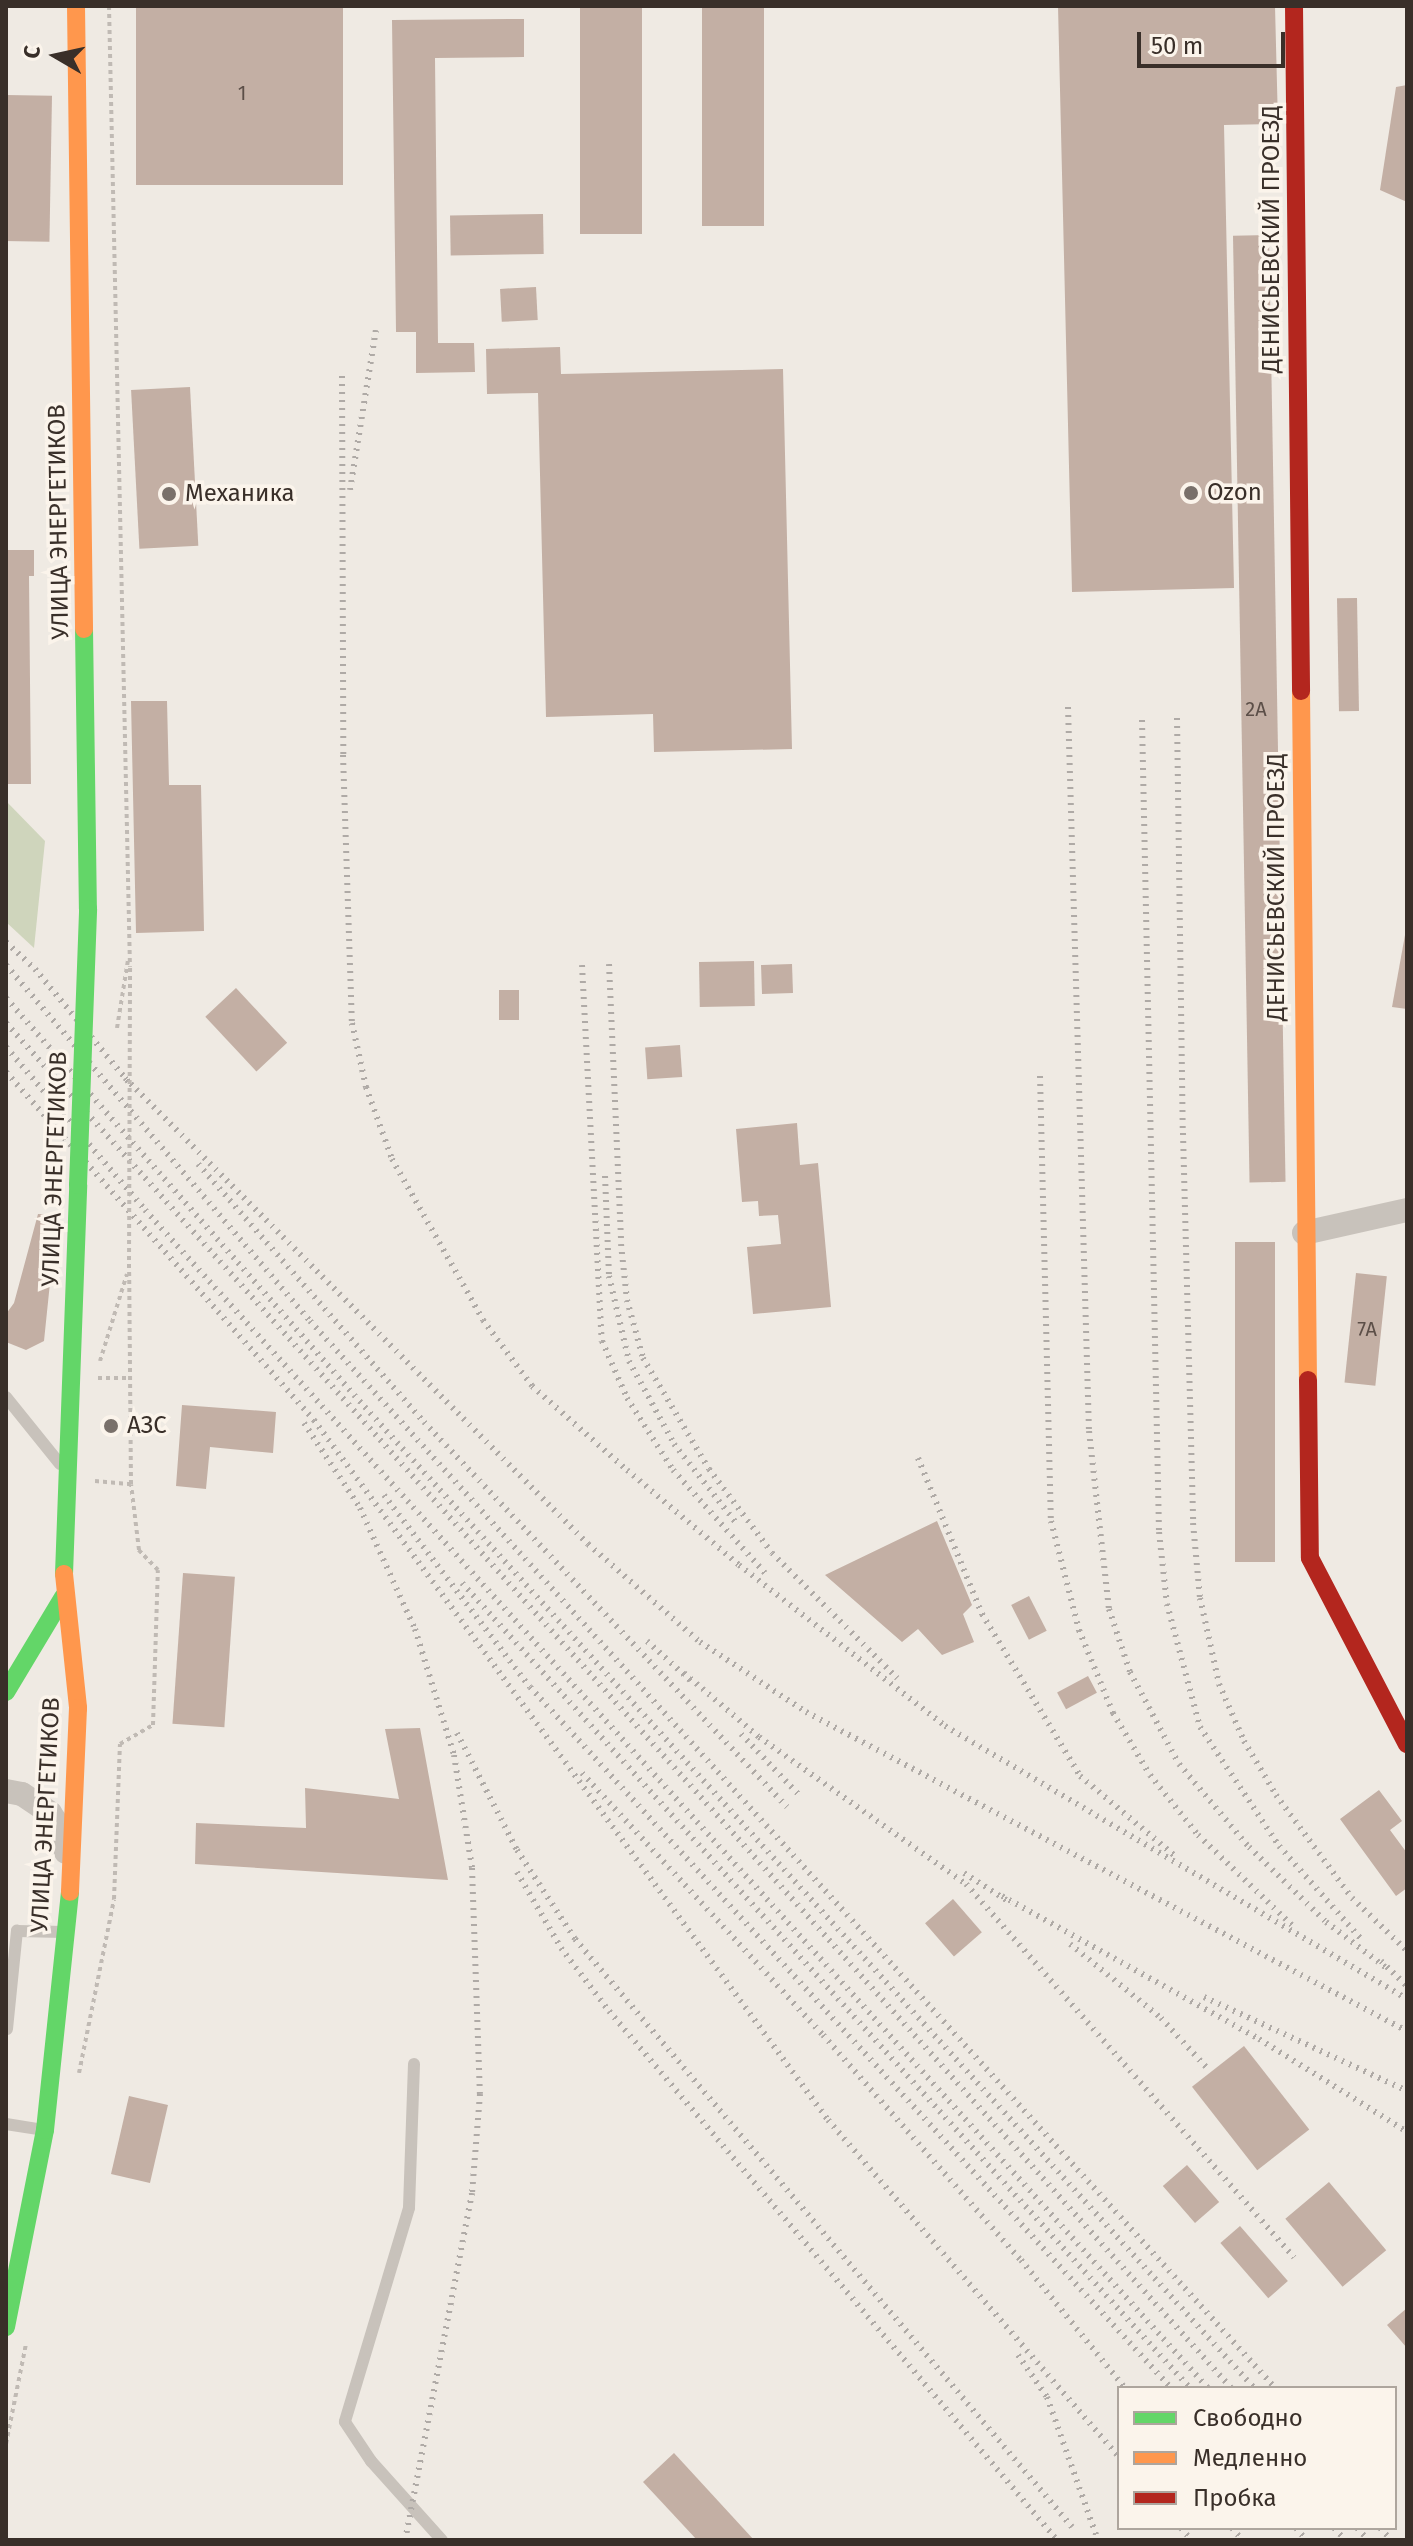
<!DOCTYPE html>
<html>
<head>
<meta charset="utf-8">
<style>
	body { margin:0 }
	#map { position:relative; width:1413px; height:2546px; overflow:hidden; background:#efeae3; font-family:"Fira Sans",sans-serif }
	div>[style] { position:absolute }
	.green>* { inset:0; background:#cfd5bc }
	.building>* { inset:0; background:#c3afa4; transform-origin:0 0 }
	.path>* { height:4px; margin-top:-2px; transform-origin:0; background:repeating-linear-gradient(90deg,#c0bab4 0 4px,transparent 0 8px) }
	.lane>* { height:12px; margin:-6px; padding:0 6px; transform-origin:6px; border-radius:6px; background:#c8c2bb }
	.street>* { height:24px; margin:-12px; padding:0 12px; transform-origin:12px; border-radius:12px; background:#c8c2bb }
	.fast>* { height:18px; margin:-9px; padding:0 9px; transform-origin:9px; border-radius:9px; background:#63d668 }
	.slow>* { height:18px; margin:-9px; padding:0 9px; transform-origin:9px; border-radius:9px; background:#ff974d }
	.jam>* { height:18px; margin:-9px; padding:0 9px; transform-origin:9px; border-radius:9px; background:#b3261e }
	.rail>* { height:6px; margin-top:-3px; transform-origin:0; background:repeating-linear-gradient(90deg,#afaaa6 0 2px,transparent 0 8px) }
	.path-bridge>* { height:4px; margin-top:-2px; transform-origin:0; background:repeating-linear-gradient(90deg,#c0bab4 0 4px,transparent 0 8px) }
	.fast-bridge>* { height:18px; margin:-9px; padding:0 9px; transform-origin:9px; border-radius:9px; background:#63d668 }
	.dots>* { width:22px; height:22px; translate:-50% -50%; box-sizing:border-box; border:4px solid #fbf4eb; border-radius:50% }
	span { translate:-50% -50%; white-space:nowrap; text-align:center; line-height:1.15; -webkit-text-stroke:7px #fbf4eb; paint-order:stroke }
	.number-label { font-size:20px; color:#5c4f48 }
	.number-label span { -webkit-text-stroke-width:0 }
	.street-label { font-size:24px; color:#392f29 }
	.poi-label { font-size:24px; color:#392f29 }
	.left { translate:0 -50%; text-align:left }
	.frame { position:absolute; inset:0; border:8px solid #392f29; pointer-events:none }
	.legend { position:absolute; left:1117px; top:2386px; width:280px; height:144px; box-sizing:border-box; background:#fbf4eb; border:2px solid #ada59d; margin:0; padding:10px 14px; list-style:none; font-size:24px; color:#392f29 }
	.legend li { display:flex; align-items:center; gap:16px; height:40px }
	.legend b { width:40px; border:2px solid #ada59d }
	.north { position:absolute; left:16px; top:16px; width:80px; height:80px; -webkit-text-stroke:6px #fbf4eb; paint-order:stroke; rotate:279deg; font-size:22px; font-weight:700; line-height:32px; text-align:center; color:#392f29 }
	.north::after { content:''; display:block; margin:auto; width:28px; height:36px; background:#392f29; clip-path:polygon(50% 0,100% 100%,50% 72%,0 100%) }
	.scale { position:absolute; left:1137px; top:32px; width:148px; height:36px; box-sizing:border-box; border:4px solid #392f29; border-top:0; padding-left:10px; font-size:24px; line-height:28px; white-space:nowrap; color:#392f29; -webkit-text-stroke:6px #fbf4eb; paint-order:stroke }
</style>
</head>
<body>
<div id="map">
	<div class="green">
		<i style="clip-path:polygon(6px 801px,45px 841px,34px 948px,6px 922px)"></i>
	</div>
	<div class="building">
		<i style="left:136px;top:6px;width:207px;height:179px"></i>
		<i style="left:580px;top:6px;width:62px;height:228px"></i>
		<i style="left:702px;top:6px;width:62px;height:220px"></i>
		<i style="clip-path:polygon(1058px 6px,1275px 6px,1278px 124px,1224px 125px,1234px 588px,1072px 592px)"></i>
		<i style="clip-path:polygon(524px 19px,524px 57px,435px 58px,438px 343px,474px 343px,475px 372px,416px 373px,416px 332px,396px 332px,392px 20px)"></i>
		<i style="clip-path:polygon(1407px 85px,1407px 202px,1380px 190px,1396px 87px)"></i>
		<i style="left:6px;top:95px;width:46px;height:146px;rotate:1deg"></i>
		<i style="left:543px;top:214px;width:40px;height:93px;rotate:89deg"></i>
		<i style="left:1269px;top:235px;width:947px;height:36px;rotate:89deg"></i>
		<i style="left:536px;top:287px;width:33px;height:36px;rotate:87deg"></i>
		<i style="clip-path:polygon(560px 347px,561px 374px,783px 369px,792px 749px,654px 752px,653px 714px,546px 717px,538px 393px,487px 394px,486px 349px)"></i>
		<i style="left:190px;top:387px;width:159px;height:59px;rotate:87deg"></i>
		<i style="clip-path:polygon(6px 550px,34px 550px,34px 576px,29px 576px,31px 784px,6px 784px)"></i>
		<i style="left:1357px;top:598px;width:113px;height:20px;rotate:89deg"></i>
		<i style="clip-path:polygon(131px 701px,167px 701px,169px 785px,201px 785px,204px 931px,136px 933px)"></i>
		<i style="clip-path:polygon(1405px 935px,1407px 935px,1407px 1009px,1392px 1007px)"></i>
		<i style="left:754px;top:961px;width:45px;height:55px;rotate:89deg"></i>
		<i style="left:792px;top:964px;width:29px;height:31px;rotate:88deg"></i>
		<i style="left:236px;top:988px;width:75px;height:42px;rotate:47deg"></i>
		<i style="left:499px;top:990px;width:20px;height:30px"></i>
		<i style="left:680px;top:1045px;width:32px;height:35px;rotate:86deg"></i>
		<i style="clip-path:polygon(797px 1123px,800px 1165px,818px 1163px,831px 1307px,753px 1314px,747px 1247px,781px 1244px,778px 1215px,759px 1216px,758px 1201px,742px 1202px,736px 1129px)"></i>
		<i style="clip-path:polygon(38px 1214px,57px 1215px,44px 1341px,26px 1350px,6px 1342px,6px 1314px,14px 1303px)"></i>
		<i style="left:1235px;top:1242px;width:40px;height:320px"></i>
		<i style="left:1356px;top:1273px;width:31px;height:110px;rotate:6deg"></i>
		<i style="clip-path:polygon(182px 1405px,276px 1412px,273px 1453px,210px 1447px,206px 1489px,176px 1486px)"></i>
		<i style="clip-path:polygon(937px 1521px,972px 1605px,963px 1614px,974px 1642px,942px 1655px,918px 1629px,902px 1642px,825px 1575px)"></i>
		<i style="left:183px;top:1573px;width:52px;height:151px;rotate:4deg"></i>
		<i style="left:1029px;top:1596px;width:39px;height:20px;rotate:63deg"></i>
		<i style="left:1088px;top:1676px;width:19px;height:35px;rotate:62deg"></i>
		<i style="clip-path:polygon(420px 1728px,448px 1880px,195px 1864px,196px 1823px,306px 1828px,305px 1788px,399px 1799px,385px 1729px)"></i>
		<i style="clip-path:polygon(1379px 1790px,1402px 1821px,1390px 1830px,1407px 1853px,1407px 1888px,1396px 1896px,1340px 1819px)"></i>
		<i style="left:953px;top:1899px;width:44px;height:37px;rotate:49deg"></i>
		<i style="left:1244px;top:2046px;width:106px;height:66px;rotate:52deg"></i>
		<i style="left:129px;top:2096px;width:40px;height:80px;rotate:13deg"></i>
		<i style="left:1187px;top:2165px;width:49px;height:32px;rotate:49deg"></i>
		<i style="left:1329px;top:2182px;width:89px;height:57px;rotate:50deg"></i>
		<i style="left:1240px;top:2226px;width:73px;height:26px;rotate:49deg"></i>
		<i style="clip-path:polygon(1407px 2308px,1407px 2348px,1387px 2325px)"></i>
		<i style="clip-path:polygon(674px 2453px,754px 2540px,697px 2540px,643px 2482px)"></i>
	</div>
	<div class="path">
		<i style="left:109px;top:6px;width:961px;rotate:88.75deg"></i>
		<i style="left:117px;top:1028px;width:69px;rotate:-80.8deg"></i>
		<i style="left:100px;top:1361px;width:91px;rotate:-72.8deg"></i>
		<i style="left:98px;top:1378px;width:34px"></i>
		<i style="left:95px;top:1481px;width:36px;rotate:5deg"></i>
		<i style="left:79px;top:2073px;width:177px;rotate:-78.6deg"></i>
		<i style="left:114px;top:1899px;width:155px;rotate:-87.8deg"></i>
		<i style="left:120px;top:1744px;width:38px;rotate:-30deg"></i>
		<i style="left:153px;top:1725px;width:155px;rotate:-88.2deg"></i>
		<i style="left:158px;top:1570px;width:28px;rotate:-134deg"></i>
		<i style="left:139px;top:1550px;width:66px;rotate:-96.9deg"></i>
		<i style="left:131px;top:1484px;width:216px;rotate:-90.5deg"></i>
		<i style="left:6px;top:2444px;width:102px;rotate:-78.7deg"></i>
	</div>
	<div class="lane">
		<i style="left:6px;top:1397px;width:86px;rotate:51.1deg"></i>
		<i style="left:7px;top:2029px;width:99px;rotate:-84.2deg"></i>
		<i style="left:17px;top:1931px;width:47px;rotate:1.2deg"></i>
		<i style="left:414px;top:2064px;width:144px;rotate:92deg"></i>
		<i style="left:409px;top:2208px;width:223px;rotate:106.7deg"></i>
		<i style="left:345px;top:2422px;width:47px;rotate:56.3deg"></i>
		<i style="left:371px;top:2461px;width:106px;rotate:48.1deg"></i>
		<i style="left:6px;top:2124px;width:36px;rotate:9deg"></i>
	</div>
	<div class="street">
		<i style="left:1304px;top:1233px;width:106px;rotate:-12.6deg"></i>
		<i style="left:6px;top:1791px;width:16px;rotate:11deg"></i>
		<i style="left:22px;top:1794px;width:34px;rotate:34deg"></i>
		<i style="left:50px;top:1813px;width:27px;rotate:56deg"></i>
		<i style="left:65px;top:1835px;width:17px;rotate:87deg"></i>
	</div>
	<div class="fast">
		<i style="left:84px;top:629px;width:280px;rotate:89.2deg"></i>
		<i style="left:64px;top:1574px;width:389px;rotate:-87.9deg"></i>
		<i style="left:6px;top:1692px;width:111px;rotate:-59deg"></i>
		<i style="left:6px;top:2327px;width:201px;rotate:-78.8deg"></i>
		<i style="left:45px;top:2130px;width:239px;rotate:-84deg"></i>
	</div>
	<div class="slow">
		<i style="left:76px;top:6px;width:623px;rotate:89.26deg"></i>
		<i style="left:1301px;top:691px;width:689px;rotate:89.42deg"></i>
		<i style="left:64px;top:1574px;width:135px;rotate:84deg"></i>
		<i style="left:78px;top:1708px;width:184px;rotate:92.5deg"></i>
	</div>
	<div class="jam">
		<i style="left:1294px;top:6px;width:685px;rotate:89.41deg"></i>
		<i style="left:1308px;top:1380px;width:178px;rotate:89.4deg"></i>
		<i style="left:1310px;top:1558px;width:210px;rotate:62.5deg"></i>
	</div>
	<div class="rail">
		<i style="left:342px;top:376px;width:379px;rotate:89.8deg"></i>
		<i style="left:343px;top:755px;width:268px;rotate:88.1deg"></i>
		<i style="left:352px;top:1023px;width:66px;rotate:77.7deg"></i>
		<i style="left:366px;top:1087px;width:77px;rotate:70.1deg"></i>
		<i style="left:392px;top:1159px;width:185px;rotate:60.5deg"></i>
		<i style="left:483px;top:1320px;width:82px;rotate:53.4deg"></i>
		<i style="left:532px;top:1386px;width:127px;rotate:41.5deg"></i>
		<i style="left:627px;top:1470px;width:147px;rotate:40.3deg"></i>
		<i style="left:739px;top:1565px;width:261px;rotate:38deg"></i>
		<i style="left:945px;top:1726px;width:537px;rotate:30.58deg"></i>
		<i style="left:350px;top:490px;width:162px;rotate:-80.8deg"></i>
		<i style="left:1068px;top:707px;width:724px;rotate:88.34deg"></i>
		<i style="left:1089px;top:1431px;width:179px;rotate:83.6deg"></i>
		<i style="left:1109px;top:1609px;width:66px;rotate:71.6deg"></i>
		<i style="left:1130px;top:1672px;width:104px;rotate:62deg"></i>
		<i style="left:1179px;top:1764px;width:109px;rotate:49.9deg"></i>
		<i style="left:1249px;top:1847px;width:107px;rotate:44.2deg"></i>
		<i style="left:1326px;top:1922px;width:79px;rotate:37.3deg"></i>
		<i style="left:1177px;top:718px;width:415px;rotate:89.2deg"></i>
		<i style="left:1183px;top:1133px;width:390px;rotate:88.5deg"></i>
		<i style="left:1193px;top:1523px;width:75px;rotate:84.7deg"></i>
		<i style="left:1200px;top:1598px;width:88px;rotate:77.5deg"></i>
		<i style="left:1219px;top:1684px;width:62px;rotate:66.3deg"></i>
		<i style="left:1244px;top:1741px;width:63px;rotate:59.3deg"></i>
		<i style="left:1276px;top:1795px;width:128px;rotate:53.6deg"></i>
		<i style="left:1352px;top:1898px;width:76px;rotate:43.9deg"></i>
		<i style="left:1142px;top:720px;width:812px;rotate:88.8deg"></i>
		<i style="left:1159px;top:1532px;width:72px;rotate:83.7deg"></i>
		<i style="left:1167px;top:1604px;width:127px;rotate:75deg"></i>
		<i style="left:1200px;top:1727px;width:143px;rotate:56.4deg"></i>
		<i style="left:1279px;top:1846px;width:125px;rotate:48.6deg"></i>
		<i style="left:6px;top:942px;width:40px;rotate:43deg"></i>
		<i style="left:35px;top:969px;width:151px;rotate:50.4deg"></i>
		<i style="left:609px;top:964px;width:280px;rotate:87.5deg"></i>
		<i style="left:621px;top:1244px;width:56px;rotate:83.9deg"></i>
		<i style="left:627px;top:1300px;width:60px;rotate:74.6deg"></i>
		<i style="left:643px;top:1358px;width:129px;rotate:59.3deg"></i>
		<i style="left:709px;top:1469px;width:105px;rotate:53.1deg"></i>
		<i style="left:772px;top:1553px;width:177px;rotate:45deg"></i>
		<i style="left:6px;top:965px;width:468px;rotate:49.5deg"></i>
		<i style="left:310px;top:1321px;width:1439px;rotate:47.87deg"></i>
		<i style="left:582px;top:965px;width:377px;rotate:87deg"></i>
		<i style="left:602px;top:1341px;width:62px;rotate:66.3deg"></i>
		<i style="left:627px;top:1398px;width:85px;rotate:57.4deg"></i>
		<i style="left:673px;top:1470px;width:138px;rotate:48.2deg"></i>
		<i style="left:6px;top:998px;width:528px;rotate:48.76deg"></i>
		<i style="left:354px;top:1395px;width:1340px;rotate:47.81deg"></i>
		<i style="left:6px;top:1023px;width:1834px;rotate:48.09deg"></i>
		<i style="left:6px;top:1047px;width:214px;rotate:49.5deg"></i>
		<i style="left:145px;top:1210px;width:1587px;rotate:47.94deg"></i>
		<i style="left:6px;top:1072px;width:465px;rotate:48.5deg"></i>
		<i style="left:314px;top:1420px;width:868px;rotate:53.71deg"></i>
		<i style="left:828px;top:2120px;width:445px;rotate:49.2deg"></i>
		<i style="left:1040px;top:1076px;width:445px;rotate:88.6deg"></i>
		<i style="left:1051px;top:1521px;width:113px;rotate:75.6deg"></i>
		<i style="left:1079px;top:1630px;width:90px;rotate:67.7deg"></i>
		<i style="left:1113px;top:1713px;width:72px;rotate:59.2deg"></i>
		<i style="left:1150px;top:1775px;width:77px;rotate:51.3deg"></i>
		<i style="left:1198px;top:1835px;width:133px;rotate:43.8deg"></i>
		<i style="left:125px;top:1078px;width:657px;rotate:45.19deg"></i>
		<i style="left:588px;top:1544px;width:149px;rotate:41.2deg"></i>
		<i style="left:700px;top:1642px;width:127px;rotate:33.4deg"></i>
		<i style="left:806px;top:1712px;width:680px;rotate:27.96deg"></i>
		<i style="left:198px;top:1164px;width:343px;rotate:48.8deg"></i>
		<i style="left:424px;top:1422px;width:529px;rotate:46.68deg"></i>
		<i style="left:605px;top:1176px;width:100px;rotate:87.7deg"></i>
		<i style="left:609px;top:1276px;width:87px;rotate:76.8deg"></i>
		<i style="left:629px;top:1361px;width:94px;rotate:61.5deg"></i>
		<i style="left:674px;top:1444px;width:102px;rotate:51.8deg"></i>
		<i style="left:304px;top:1423px;width:102px;rotate:56.6deg"></i>
		<i style="left:360px;top:1508px;width:133px;rotate:65.6deg"></i>
		<i style="left:415px;top:1629px;width:132px;rotate:72.8deg"></i>
		<i style="left:454px;top:1755px;width:114px;rotate:80.9deg"></i>
		<i style="left:472px;top:1868px;width:226px;rotate:88deg"></i>
		<i style="left:480px;top:2094px;width:99px;rotate:94.6deg"></i>
		<i style="left:472px;top:2193px;width:353px;rotate:100.9deg"></i>
		<i style="left:918px;top:1458px;width:169px;rotate:67.7deg"></i>
		<i style="left:982px;top:1614px;width:189px;rotate:58.8deg"></i>
		<i style="left:1080px;top:1776px;width:124px;rotate:40.1deg"></i>
		<i style="left:384px;top:1495px;width:241px;rotate:52.8deg"></i>
		<i style="left:530px;top:1687px;width:950px;rotate:47.56deg"></i>
		<i style="left:462px;top:1583px;width:1085px;rotate:47.88deg"></i>
		<i style="left:647px;top:1641px;width:59px;rotate:42.3deg"></i>
		<i style="left:684px;top:1673px;width:99px;rotate:40.5deg"></i>
		<i style="left:759px;top:1737px;width:254px;rotate:35.4deg"></i>
		<i style="left:966px;top:1884px;width:497px;rotate:48.7deg"></i>
		<i style="left:457px;top:1733px;width:131px;rotate:62.9deg"></i>
		<i style="left:517px;top:1850px;width:106px;rotate:56.9deg"></i>
		<i style="left:575px;top:1939px;width:770px;rotate:49.79deg"></i>
		<i style="left:741px;top:1734px;width:87px;rotate:46.4deg"></i>
		<i style="left:582px;top:1773px;width:356px;rotate:47.4deg"></i>
		<i style="left:823px;top:2035px;width:300px;rotate:48.7deg"></i>
		<i style="left:1021px;top:2260px;width:165px;rotate:50.9deg"></i>
		<i style="left:517px;top:1872px;width:88px;rotate:59.9deg"></i>
		<i style="left:561px;top:1948px;width:79px;rotate:52.7deg"></i>
		<i style="left:609px;top:2011px;width:693px;rotate:49.74deg"></i>
		<i style="left:964px;top:1873px;width:56px;rotate:32.6deg"></i>
		<i style="left:1002px;top:1896px;width:294px;rotate:29.1deg"></i>
		<i style="left:1259px;top:2039px;width:175px;rotate:32.1deg"></i>
		<i style="left:1070px;top:1944px;width:117px;rotate:39.1deg"></i>
		<i style="left:1161px;top:2018px;width:68px;rotate:47.4deg"></i>
		<i style="left:1381px;top:1961px;width:36px;rotate:44deg"></i>
		<i style="left:1204px;top:1997px;width:224px;rotate:24.8deg"></i>
		<i style="left:1018px;top:2355px;width:51px;rotate:55.4deg"></i>
		<i style="left:1047px;top:2397px;width:152px;rotate:70.4deg"></i>
		<i style="left:1181px;top:2528px;width:16px;rotate:50deg"></i>
		<i style="left:1232px;top:2528px;width:16px;rotate:50deg"></i>
		<i style="left:1296px;top:2528px;width:16px;rotate:50deg"></i>
		<i style="left:1334px;top:2528px;width:16px;rotate:47deg"></i>
		<i style="left:1357px;top:2528px;width:16px;rotate:47deg"></i>
		<i style="left:1380px;top:2528px;width:16px;rotate:47deg"></i>
	</div>
	<div class="path-bridge">
		<i style="left:129px;top:1268px;width:301px;rotate:-89.8deg"></i>
	</div>
	<div class="fast-bridge">
		<i style="left:78px;top:1185px;width:276px;rotate:-87.9deg"></i>
	</div>
	<div class="dots">
		<i style="left:1191px;top:493px;background:#79706a"></i>
		<i style="left:169px;top:494px;background:#79706a"></i>
		<i style="left:111px;top:1426px;background:#79706a"></i>
	</div>
	<div class="number-label">
		<span style="left:242px;top:93px">1</span>
		<span style="left:1256px;top:709px">2А</span>
		<span style="left:1367px;top:1329px">7А</span>
	</div>
	<div class="street-label">
		<span style="left:1272px;top:239px;rotate:-90deg">ДЕНИСЬЕВСКИЙ ПРОЕЗД</span>
		<span style="left:59px;top:522px;rotate:-91deg">УЛИЦА ЭНЕРГЕТИКОВ</span>
		<span style="left:1277px;top:887px;rotate:-90deg">ДЕНИСЬЕВСКИЙ ПРОЕЗД</span>
		<span style="left:55px;top:1169px;rotate:-88deg">УЛИЦА ЭНЕРГЕТИКОВ</span>
		<span style="left:46px;top:1815px;rotate:-87deg">УЛИЦА ЭНЕРГЕТИКОВ</span>
	</div>
	<div class="poi-label">
		<span class="left" style="left:1207px;top:493px">Ozon</span>
		<span class="left" style="left:185px;top:494px">Механика</span>
		<span class="left" style="left:127px;top:1426px">АЗС</span>
	</div>
	<div class="frame"></div>
	<ul class="legend">
	<li><b style="height:10px;background:#63d668"></b>Свободно</li>
	<li><b style="height:10px;background:#ff974d"></b>Медленно</li>
	<li><b style="height:10px;background:#b3261e"></b>Пробка</li>
	</ul>
	<div class="north">С</div>
	<div class="scale">50 m</div>
</div>
</body>
</html>
